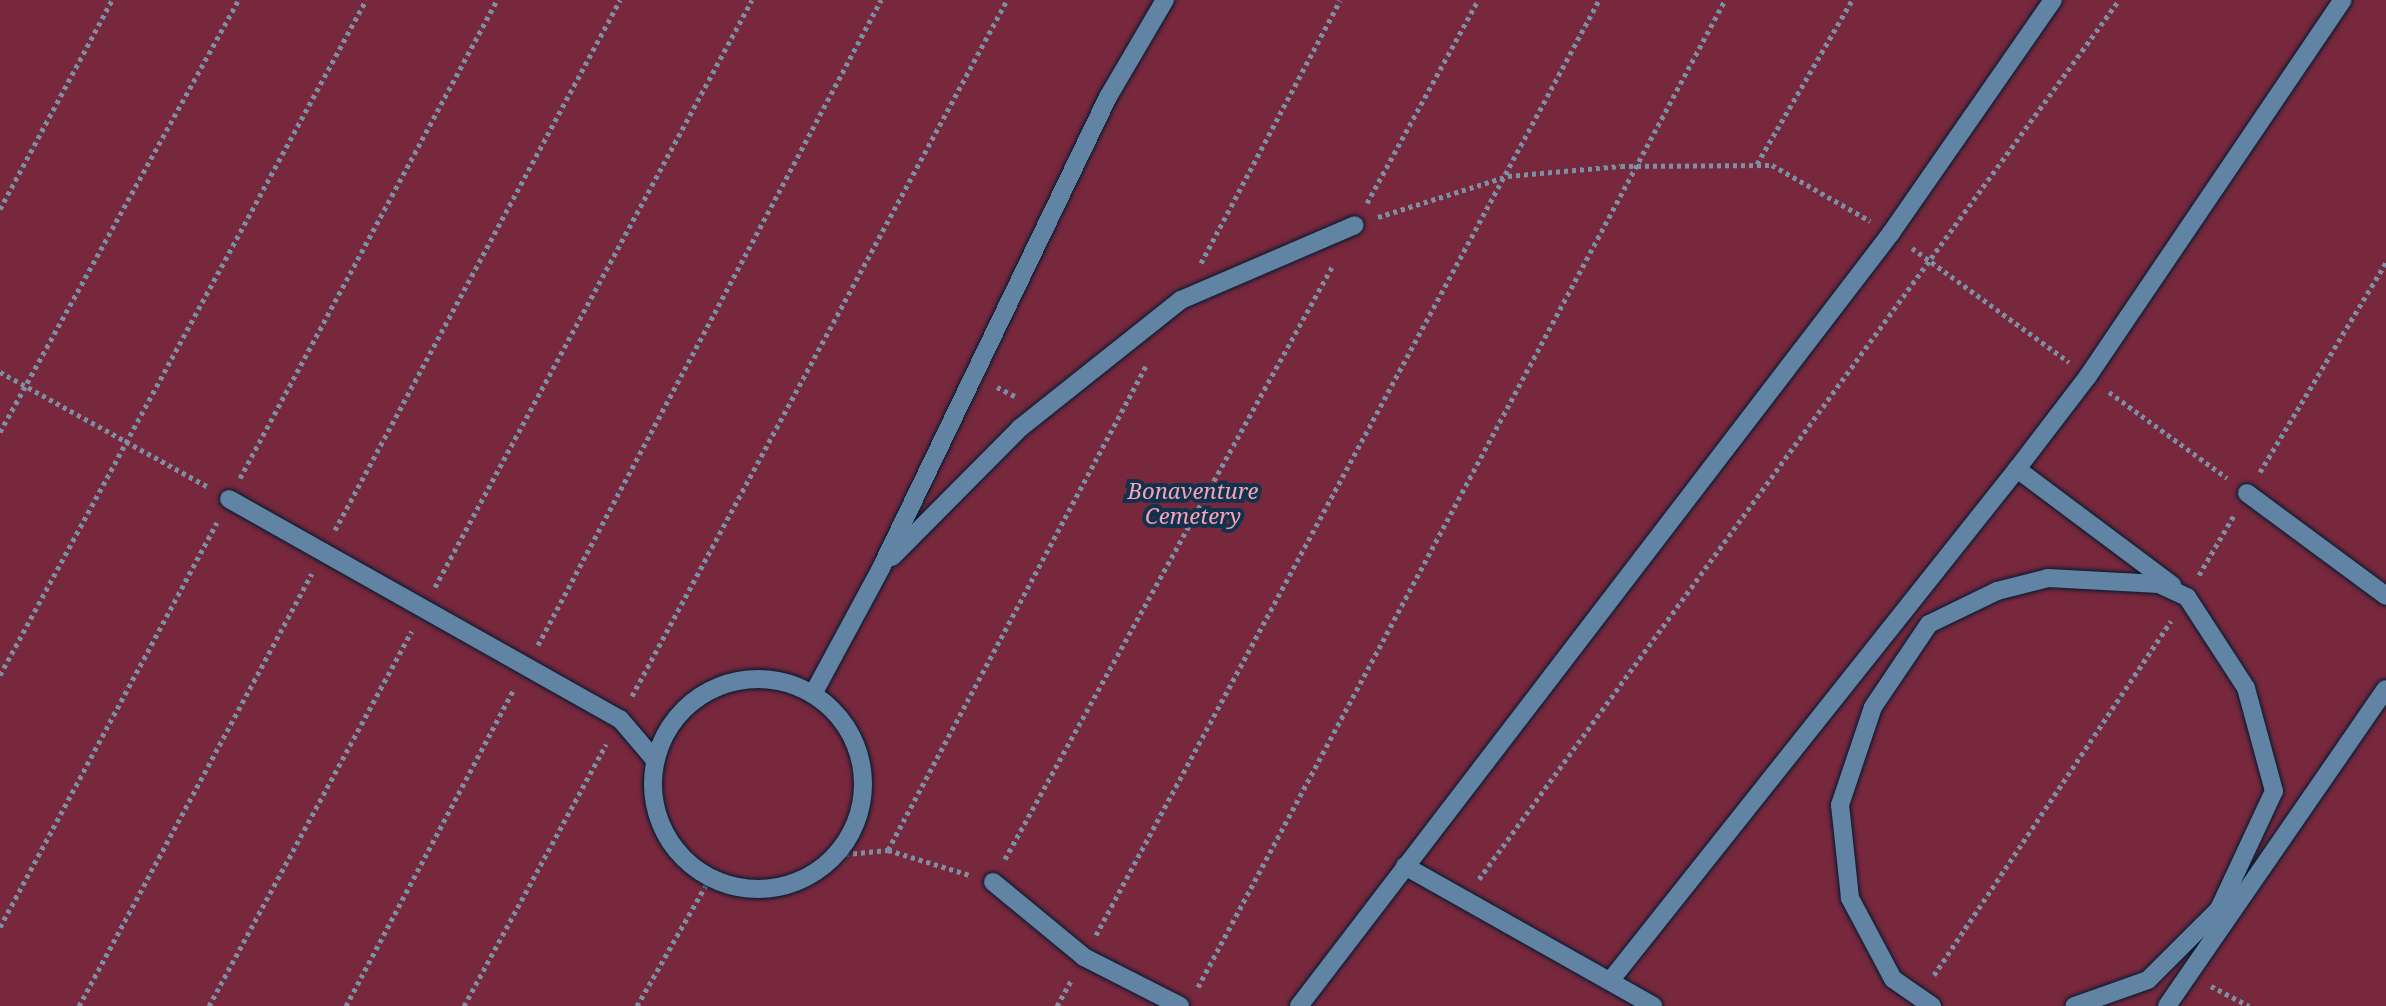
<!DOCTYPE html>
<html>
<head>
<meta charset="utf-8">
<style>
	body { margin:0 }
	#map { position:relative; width:2386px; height:1006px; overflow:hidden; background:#11324e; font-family:"Noto Serif",serif }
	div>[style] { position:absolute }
	.green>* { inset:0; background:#78283d; transform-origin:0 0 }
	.path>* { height:5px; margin-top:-2.5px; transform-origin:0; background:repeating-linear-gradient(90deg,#7c90a3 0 4px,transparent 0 8px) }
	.roads { filter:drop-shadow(0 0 2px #02192e) drop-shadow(0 0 2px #02192e) }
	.service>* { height:18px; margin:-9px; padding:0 9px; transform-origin:9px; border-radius:9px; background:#6184a5 }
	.service>.ring { margin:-9px; padding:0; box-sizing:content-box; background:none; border:18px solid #6184a5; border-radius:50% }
	span { translate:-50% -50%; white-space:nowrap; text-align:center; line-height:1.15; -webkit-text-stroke:8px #11324e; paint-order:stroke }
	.park-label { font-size:22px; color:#f7a2b2; font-style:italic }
</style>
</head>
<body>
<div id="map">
	<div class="green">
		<i style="left:0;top:0;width:2386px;height:1006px"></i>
	</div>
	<div class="path">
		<i style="left:1757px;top:164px;width:190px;rotate:-59.9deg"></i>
		<i style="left:1367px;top:203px;width:231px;rotate:-61.3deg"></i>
		<i style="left:0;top:209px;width:237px;rotate:-61.8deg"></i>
		<i style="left:1378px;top:217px;width:136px;rotate:-17.5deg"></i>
		<i style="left:1508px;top:176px;width:113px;rotate:-5.1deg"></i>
		<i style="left:1621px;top:166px;width:151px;rotate:-0.4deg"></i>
		<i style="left:1772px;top:165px;width:113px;rotate:29.7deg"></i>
		<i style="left:1912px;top:248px;width:194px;rotate:36deg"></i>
		<i style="left:1201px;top:263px;width:297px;rotate:-62.1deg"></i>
		<i style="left:0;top:372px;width:238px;rotate:28.9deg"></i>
		<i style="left:997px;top:387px;width:22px;rotate:27deg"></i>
		<i style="left:2109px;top:392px;width:146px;rotate:36.1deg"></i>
		<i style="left:0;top:432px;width:493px;rotate:-61.1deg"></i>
		<i style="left:2260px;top:472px;width:245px;rotate:-59deg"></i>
		<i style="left:240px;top:478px;width:543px;rotate:-61.73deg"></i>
		<i style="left:335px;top:530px;width:602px;rotate:-61.73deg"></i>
		<i style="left:2199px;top:575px;width:69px;rotate:-59.7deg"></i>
		<i style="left:435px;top:587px;width:667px;rotate:-61.63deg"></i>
		<i style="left:538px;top:645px;width:731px;rotate:-62deg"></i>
		<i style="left:0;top:675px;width:768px;rotate:-61.53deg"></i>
		<i style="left:632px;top:696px;width:791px;rotate:-61.68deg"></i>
		<i style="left:888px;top:850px;width:551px;rotate:-61.95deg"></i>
		<i style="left:837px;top:855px;width:51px;rotate:-5.6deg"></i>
		<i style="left:888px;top:850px;width:86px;rotate:17deg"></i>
		<i style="left:1005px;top:859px;width:679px;rotate:-61.09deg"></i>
		<i style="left:1479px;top:879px;width:1087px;rotate:-53.94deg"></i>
		<i style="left:0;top:927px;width:459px;rotate:-61.8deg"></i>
		<i style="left:1096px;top:935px;width:1062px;rotate:-61.72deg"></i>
		<i style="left:1934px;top:975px;width:426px;rotate:-56.2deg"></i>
		<i style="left:2211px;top:986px;width:43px;rotate:27.8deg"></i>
		<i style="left:1198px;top:987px;width:1119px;rotate:-61.9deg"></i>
		<i style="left:79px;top:1006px;width:491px;rotate:-61.7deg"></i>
		<i style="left:209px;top:1006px;width:426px;rotate:-61.6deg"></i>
		<i style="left:346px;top:1006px;width:359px;rotate:-62.1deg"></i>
		<i style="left:464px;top:1006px;width:298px;rotate:-61.5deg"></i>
		<i style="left:637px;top:1006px;width:147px;rotate:-60.3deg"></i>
		<i style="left:1057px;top:1006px;width:31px;rotate:-61deg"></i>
	</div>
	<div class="roads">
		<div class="service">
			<i style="left:2017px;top:469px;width:117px;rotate:-52.6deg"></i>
			<i style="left:2088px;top:376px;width:454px;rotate:-55.9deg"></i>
			<i style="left:2247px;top:493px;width:173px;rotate:36.5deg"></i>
			<i style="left:229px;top:499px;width:449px;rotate:29.4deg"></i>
			<i style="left:620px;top:719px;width:54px;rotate:49.5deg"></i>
			<i style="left:892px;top:557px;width:182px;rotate:-45.2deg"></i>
			<i style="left:1020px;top:428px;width:206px;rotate:-38.5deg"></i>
			<i style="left:1181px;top:300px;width:189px;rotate:-23.3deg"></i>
			<i class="ring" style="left:653px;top:679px;width:192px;height:192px"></i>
			<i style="left:813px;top:694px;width:143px;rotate:-61.6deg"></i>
			<i style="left:881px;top:568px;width:523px;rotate:-64.27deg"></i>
			<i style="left:1108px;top:97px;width:113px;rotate:-59.6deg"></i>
			<i style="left:1405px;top:866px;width:285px;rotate:29.4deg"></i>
			<i style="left:993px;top:882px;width:118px;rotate:39.5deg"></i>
			<i style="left:1084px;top:957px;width:108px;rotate:27deg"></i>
			<i style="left:1610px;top:981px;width:654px;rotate:-51.52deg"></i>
			<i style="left:2017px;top:469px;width:194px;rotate:36.8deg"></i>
			<i style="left:1299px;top:1006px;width:974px;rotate:-52.55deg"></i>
			<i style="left:1891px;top:233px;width:284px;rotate:-55.2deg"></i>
			<i style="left:1932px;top:1006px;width:47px;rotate:-145.3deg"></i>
			<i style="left:1893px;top:979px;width:92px;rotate:-118deg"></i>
			<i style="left:1850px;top:898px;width:94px;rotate:-96.1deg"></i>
			<i style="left:1840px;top:805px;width:103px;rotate:-71.4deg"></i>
			<i style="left:1873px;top:707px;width:100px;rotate:-56deg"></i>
			<i style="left:1929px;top:624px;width:76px;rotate:-25.9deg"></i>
			<i style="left:1997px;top:591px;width:53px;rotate:-14.3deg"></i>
			<i style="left:2048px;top:578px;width:111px;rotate:3.1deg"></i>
			<i style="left:2159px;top:584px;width:31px;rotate:25deg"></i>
			<i style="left:2187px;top:597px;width:108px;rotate:57deg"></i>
			<i style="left:2246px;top:688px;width:107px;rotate:74.8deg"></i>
			<i style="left:2274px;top:791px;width:130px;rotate:115deg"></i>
			<i style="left:2219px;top:909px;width:100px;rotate:135deg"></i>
			<i style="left:2148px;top:980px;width:78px;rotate:160.6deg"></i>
			<i style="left:2167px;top:1006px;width:385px;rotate:-55.4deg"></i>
		</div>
	</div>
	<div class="park-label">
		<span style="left:1193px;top:503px">Bonaventure<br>Cemetery</span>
	</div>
</div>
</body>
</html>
